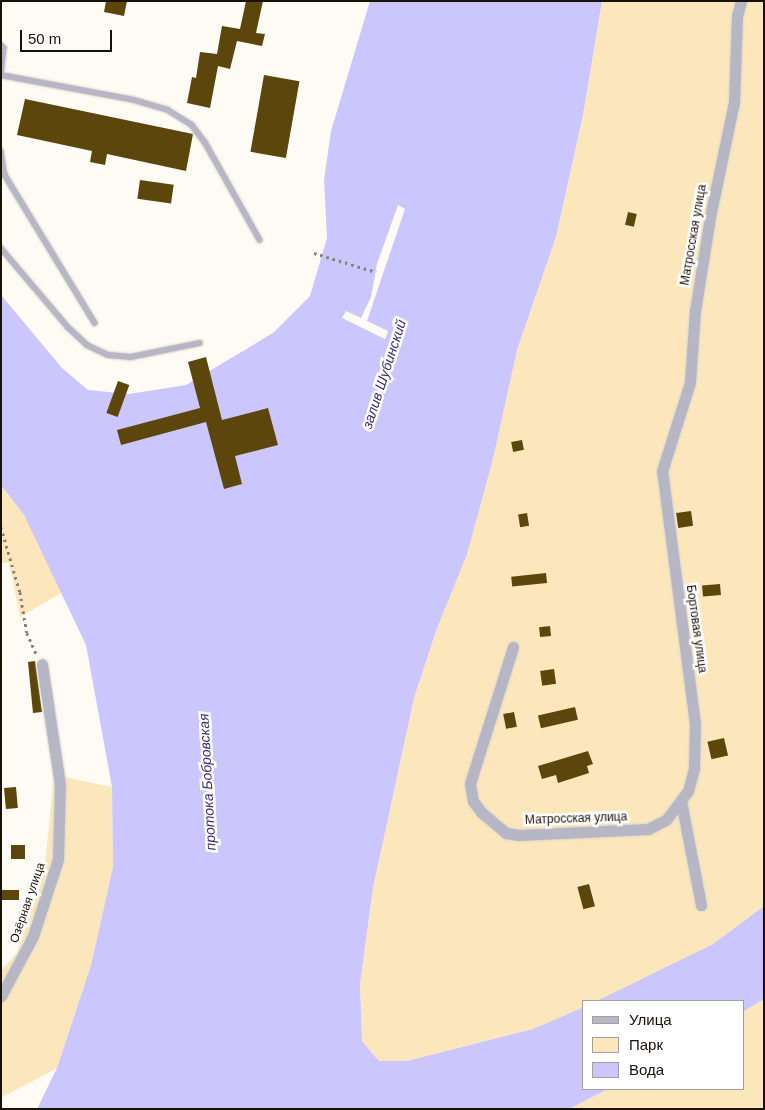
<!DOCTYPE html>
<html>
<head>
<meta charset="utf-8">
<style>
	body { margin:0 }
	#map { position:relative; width:765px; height:1110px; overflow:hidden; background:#fefbf4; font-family:Helvetica,sans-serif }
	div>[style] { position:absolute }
	.green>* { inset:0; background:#fce7bc }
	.water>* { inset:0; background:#ccc6fe }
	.pier>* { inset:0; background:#fefbf4 }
	.building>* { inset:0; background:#5d460c; transform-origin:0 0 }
	.path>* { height:2.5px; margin-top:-1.25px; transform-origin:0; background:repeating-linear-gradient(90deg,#878279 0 2.5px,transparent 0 6.5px) }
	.roads { filter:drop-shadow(0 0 1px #d9d6ce) drop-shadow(0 0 1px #d9d6ce) }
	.lane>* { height:5.5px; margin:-2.75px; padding:0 2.75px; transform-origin:2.75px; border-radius:2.75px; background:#b7b6c5 }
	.street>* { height:11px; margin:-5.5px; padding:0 5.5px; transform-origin:5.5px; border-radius:5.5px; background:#b7b6c5 }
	span { translate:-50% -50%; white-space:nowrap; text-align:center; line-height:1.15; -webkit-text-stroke:5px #fff; paint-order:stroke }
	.street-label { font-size:12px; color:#181206 }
	.water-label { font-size:14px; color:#3b2c6d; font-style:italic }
	.frame { position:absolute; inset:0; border:2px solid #181206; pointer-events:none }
	.legend { position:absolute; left:582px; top:1000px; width:162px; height:90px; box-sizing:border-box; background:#fff; border:1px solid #a3a09b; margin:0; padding:6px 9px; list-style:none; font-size:15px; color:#181206 }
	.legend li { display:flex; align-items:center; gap:10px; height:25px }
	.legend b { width:25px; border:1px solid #a3a09b }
	.scale { position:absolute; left:20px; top:30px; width:92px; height:22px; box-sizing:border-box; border:2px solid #181206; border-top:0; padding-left:6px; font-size:15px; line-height:18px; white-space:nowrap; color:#181206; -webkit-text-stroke:4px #fff; paint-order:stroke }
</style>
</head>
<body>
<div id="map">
	<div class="green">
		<i style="clip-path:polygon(602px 1px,764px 1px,764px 906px,713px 944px,612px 995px,597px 1001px,584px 1001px,584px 1007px,533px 1029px,407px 1061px,379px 1061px,362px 1041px,360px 984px,373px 888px,414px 698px,493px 459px,517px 350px,556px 237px,583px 115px)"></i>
		<i style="clip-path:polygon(1px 485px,24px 515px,63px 592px,20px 617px,9px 563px,1px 563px)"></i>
		<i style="clip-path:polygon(54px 775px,112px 787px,113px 867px,91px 965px,57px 1068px,1px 1098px,1px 970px,17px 953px,45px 866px)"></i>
		<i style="clip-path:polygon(764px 999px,764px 1109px,569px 1109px,608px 1089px,744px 1089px,744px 1011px)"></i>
	</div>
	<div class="water">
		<i style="clip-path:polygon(370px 1px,602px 1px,583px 115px,556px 237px,517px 350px,493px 459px,467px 554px,437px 628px,414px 698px,373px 888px,360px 984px,362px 1041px,379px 1061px,407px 1061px,533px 1029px,584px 1007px,584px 1089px,608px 1089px,569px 1109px,37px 1109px,57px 1068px,91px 965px,113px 867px,112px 787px,86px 645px,24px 515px,1px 485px,1px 295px,62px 368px,88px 390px,129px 394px,186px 385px,273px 333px,310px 296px,327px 238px,324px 180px,331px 131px)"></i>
		<i style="clip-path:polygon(764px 906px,764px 999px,744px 1011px,744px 1001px,597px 1001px,713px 944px)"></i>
	</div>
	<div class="pier">
		<i style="clip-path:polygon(398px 205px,405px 209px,367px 321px,388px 331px,385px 339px,342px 318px,346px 311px,361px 318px,371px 297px,377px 264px)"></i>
	</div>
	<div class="building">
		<i style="clip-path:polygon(106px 1px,127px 1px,124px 16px,104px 12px)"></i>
		<i style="clip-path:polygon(246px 1px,263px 1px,256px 33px,265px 34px,262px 46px,237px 41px,230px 69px,218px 66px,210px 108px,187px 103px,192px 77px,196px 78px,200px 52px,217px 54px,222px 26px,240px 29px)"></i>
		<i style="left:264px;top:75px;width:36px;height:78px;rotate:10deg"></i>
		<i style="clip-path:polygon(25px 99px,193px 134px,186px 171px,107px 154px,105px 165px,90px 162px,92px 151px,17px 135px)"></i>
		<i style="left:140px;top:180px;width:34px;height:19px;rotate:8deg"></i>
		<i style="left:628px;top:212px;width:9px;height:13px;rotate:13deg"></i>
		<i style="clip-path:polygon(206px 357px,222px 420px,268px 408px,278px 445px,235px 456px,242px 484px,224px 489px,206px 422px,121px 445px,117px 430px,200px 408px,188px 362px)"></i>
		<i style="left:118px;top:381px;width:12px;height:34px;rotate:20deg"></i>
		<i style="left:522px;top:440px;width:10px;height:11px;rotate:79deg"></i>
		<i style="left:691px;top:511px;width:15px;height:15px;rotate:82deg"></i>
		<i style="left:527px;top:513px;width:13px;height:9px;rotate:81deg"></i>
		<i style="left:546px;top:573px;width:10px;height:35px;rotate:84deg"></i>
		<i style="left:720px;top:584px;width:11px;height:18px;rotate:85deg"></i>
		<i style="left:550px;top:626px;width:10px;height:11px;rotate:84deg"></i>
		<i style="clip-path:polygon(35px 661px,42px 712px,33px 713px,28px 662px)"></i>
		<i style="left:554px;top:669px;width:15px;height:14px;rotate:82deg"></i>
		<i style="left:575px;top:707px;width:13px;height:38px;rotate:77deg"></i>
		<i style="left:514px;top:712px;width:15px;height:11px;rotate:79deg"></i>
		<i style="left:724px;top:738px;width:18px;height:17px;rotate:77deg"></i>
		<i style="clip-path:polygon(588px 751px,593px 764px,587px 766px,589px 773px,558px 783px,556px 775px,542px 779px,538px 766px)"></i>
		<i style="left:16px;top:787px;width:21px;height:12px;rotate:85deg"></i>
		<i style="left:11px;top:845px;width:14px;height:14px"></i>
		<i style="left:589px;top:884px;width:23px;height:12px;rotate:75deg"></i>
		<i style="left:1px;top:890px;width:18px;height:10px"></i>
	</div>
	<div class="path">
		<i style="left:314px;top:253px;width:65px;rotate:17deg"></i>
		<i style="left:1px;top:527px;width:68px;rotate:73.7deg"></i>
		<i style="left:20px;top:592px;width:42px;rotate:80.3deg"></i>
		<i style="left:27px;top:633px;width:24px;rotate:66deg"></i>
	</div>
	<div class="roads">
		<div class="lane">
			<i style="left:1px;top:45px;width:4px;rotate:45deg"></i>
			<i style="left:4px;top:48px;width:28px;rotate:96deg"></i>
			<i style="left:1px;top:75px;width:135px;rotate:10.6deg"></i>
			<i style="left:134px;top:100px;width:35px;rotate:16deg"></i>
			<i style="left:168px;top:110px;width:28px;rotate:32deg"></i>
			<i style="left:192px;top:125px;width:21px;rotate:53deg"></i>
			<i style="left:205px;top:142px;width:112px;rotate:60.7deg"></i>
			<i style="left:1px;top:151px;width:24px;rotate:81deg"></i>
			<i style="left:5px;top:175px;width:173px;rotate:58.7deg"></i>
			<i style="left:1px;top:248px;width:104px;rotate:49.7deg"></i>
			<i style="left:68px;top:327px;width:26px;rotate:43deg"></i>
			<i style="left:87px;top:345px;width:23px;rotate:25deg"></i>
			<i style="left:108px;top:355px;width:23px;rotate:5deg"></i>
			<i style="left:131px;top:357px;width:70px;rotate:-11.5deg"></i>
		</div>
		<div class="street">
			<i style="left:513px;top:647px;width:143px;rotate:107.5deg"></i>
			<i style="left:470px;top:783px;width:18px;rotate:81deg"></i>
			<i style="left:473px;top:801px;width:14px;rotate:54deg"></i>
			<i style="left:481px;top:812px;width:33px;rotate:40deg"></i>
			<i style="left:506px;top:833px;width:13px;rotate:9deg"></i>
			<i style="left:519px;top:835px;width:129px;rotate:-2.7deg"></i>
			<i style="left:648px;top:829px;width:20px;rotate:-27deg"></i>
			<i style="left:666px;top:820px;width:36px;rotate:-53deg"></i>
			<i style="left:688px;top:791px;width:24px;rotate:-75deg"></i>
			<i style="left:694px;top:768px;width:44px;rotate:-88.7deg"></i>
			<i style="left:695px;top:724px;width:255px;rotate:-97.4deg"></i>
			<i style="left:662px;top:471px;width:93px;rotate:-72.5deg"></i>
			<i style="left:690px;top:382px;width:71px;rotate:-86deg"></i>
			<i style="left:695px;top:311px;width:95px;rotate:-80.9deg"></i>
			<i style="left:710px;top:217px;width:117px;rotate:-78.2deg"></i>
			<i style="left:734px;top:102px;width:86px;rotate:-88deg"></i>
			<i style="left:737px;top:16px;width:16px;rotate:-75deg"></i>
			<i style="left:681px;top:801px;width:106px;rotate:79.1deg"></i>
			<i style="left:1px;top:996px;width:68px;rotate:-61.9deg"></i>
			<i style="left:33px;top:936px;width:81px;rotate:-72deg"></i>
			<i style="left:58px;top:859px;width:74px;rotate:-88.5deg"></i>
			<i style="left:60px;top:785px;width:122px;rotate:-98.5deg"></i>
		</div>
	</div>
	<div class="street-label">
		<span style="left:694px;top:235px;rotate:-80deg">Матросская улица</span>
		<span style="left:696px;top:629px;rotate:82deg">Бортовая улица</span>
		<span style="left:576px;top:819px;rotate:-2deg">Матросская улица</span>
		<span style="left:28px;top:903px;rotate:-71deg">Озёрная улица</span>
	</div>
	<div class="water-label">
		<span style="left:384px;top:374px;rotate:-72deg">залив Шубинский</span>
		<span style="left:207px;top:782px;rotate:-93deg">протока Бобровская</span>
	</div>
	<div class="frame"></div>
	<ul class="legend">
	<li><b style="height:6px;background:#b7b6c5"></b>Улица</li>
	<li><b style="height:14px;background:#fce7bc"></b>Парк</li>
	<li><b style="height:14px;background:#ccc6fe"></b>Вода</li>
	</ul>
	<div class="scale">50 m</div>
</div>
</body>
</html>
